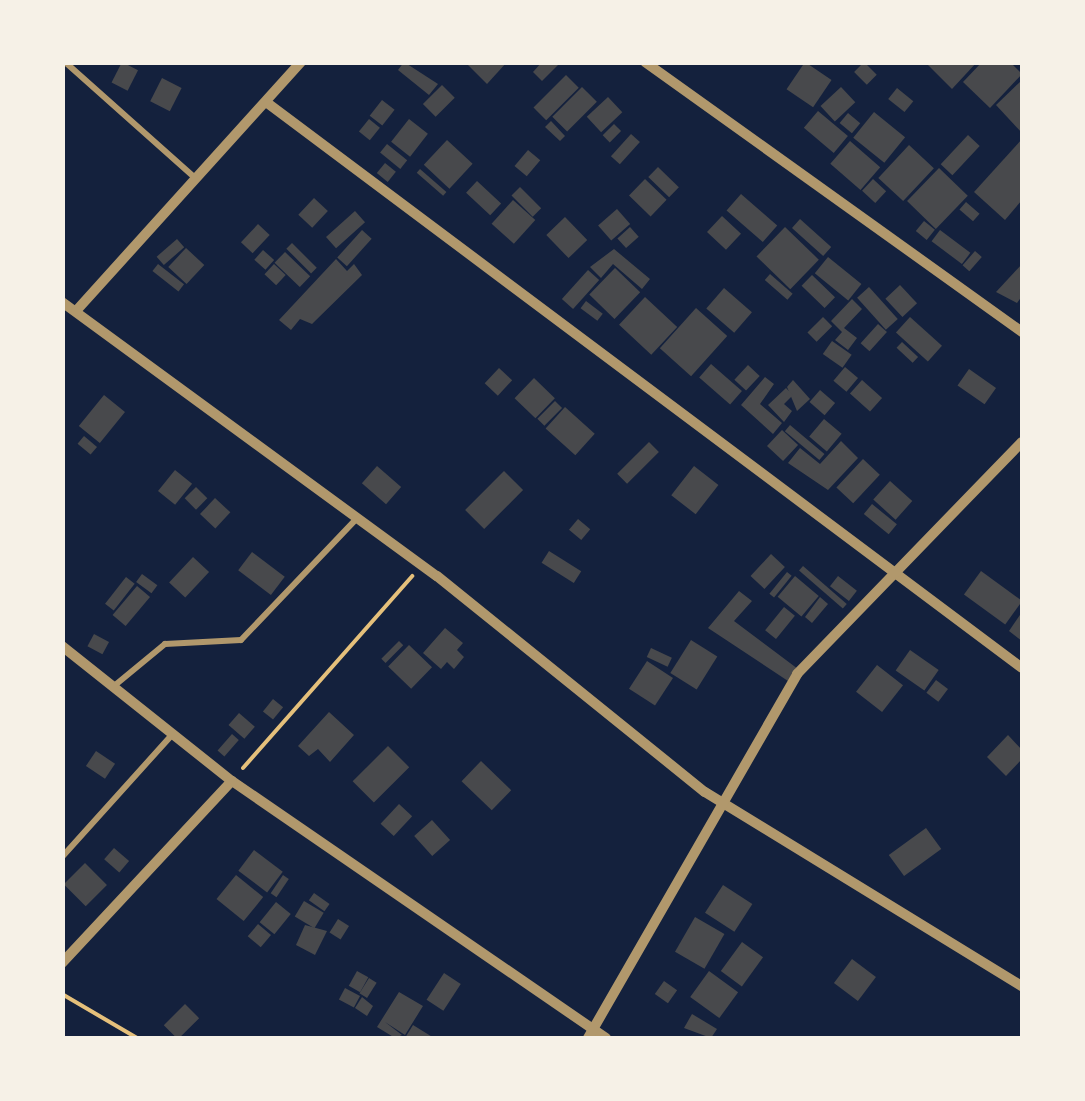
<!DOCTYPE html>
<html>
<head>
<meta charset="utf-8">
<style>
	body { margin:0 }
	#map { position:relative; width:1085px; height:1101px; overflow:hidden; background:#14213d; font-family:"Asap Condensed",sans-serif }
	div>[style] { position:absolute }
	.building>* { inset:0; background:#48494c; transform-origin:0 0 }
	.path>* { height:4px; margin:-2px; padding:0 2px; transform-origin:2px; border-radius:2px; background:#e5c07b }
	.service>* { height:6px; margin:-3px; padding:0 3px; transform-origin:3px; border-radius:3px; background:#b1986c }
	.minor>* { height:10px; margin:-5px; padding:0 5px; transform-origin:5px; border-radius:5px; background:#b1986c }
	span { translate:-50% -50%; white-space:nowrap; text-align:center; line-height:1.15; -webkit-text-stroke:10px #f6f1e7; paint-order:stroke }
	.frame { position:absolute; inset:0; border:65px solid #f6f1e7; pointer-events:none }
</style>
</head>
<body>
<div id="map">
	<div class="building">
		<i style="left:122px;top:62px;width:18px;height:23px;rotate:27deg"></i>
		<i style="clip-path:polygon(404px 62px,438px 84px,429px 95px,398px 70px)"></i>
		<i style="clip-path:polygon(465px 62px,507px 62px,487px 84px)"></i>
		<i style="clip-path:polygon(542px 62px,561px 62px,542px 81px,533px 72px)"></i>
		<i style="left:805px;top:62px;width:32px;height:33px;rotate:34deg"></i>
		<i style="left:864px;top:62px;width:18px;height:14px;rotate:45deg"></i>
		<i style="clip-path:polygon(925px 62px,977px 62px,952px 89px)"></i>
		<i style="clip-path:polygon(982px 62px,1010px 62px,1022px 74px,990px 108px,963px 82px)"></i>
		<i style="left:566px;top:75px;width:18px;height:46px;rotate:45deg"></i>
		<i style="left:162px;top:78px;width:22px;height:26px;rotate:27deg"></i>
		<i style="clip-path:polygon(1022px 80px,1022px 133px,996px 105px)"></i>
		<i style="left:442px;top:85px;width:18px;height:27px;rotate:45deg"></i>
		<i style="left:582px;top:87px;width:21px;height:42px;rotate:45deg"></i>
		<i style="left:841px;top:87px;width:21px;height:28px;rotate:47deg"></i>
		<i style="left:897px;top:88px;width:21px;height:14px;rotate:39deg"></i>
		<i style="left:608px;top:97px;width:21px;height:29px;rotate:47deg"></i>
		<i style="left:382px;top:100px;width:16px;height:20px;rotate:38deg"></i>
		<i style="left:818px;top:111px;width:39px;height:22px;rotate:40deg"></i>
		<i style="left:874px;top:112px;width:40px;height:33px;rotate:39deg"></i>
		<i style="left:848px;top:113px;width:16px;height:13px;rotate:40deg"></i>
		<i style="left:369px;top:119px;width:14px;height:16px;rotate:39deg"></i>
		<i style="left:409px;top:119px;width:24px;height:29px;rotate:38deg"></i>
		<i style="clip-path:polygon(551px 121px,565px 136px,560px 141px,545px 127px)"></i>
		<i style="left:614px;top:124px;width:10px;height:16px;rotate:45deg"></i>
		<i style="left:631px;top:134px;width:12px;height:30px;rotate:42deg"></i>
		<i style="left:968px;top:135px;width:16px;height:40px;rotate:43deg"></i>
		<i style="clip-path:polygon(1022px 139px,1022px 200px,1005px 220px,974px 192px)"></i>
		<i style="left:447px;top:140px;width:35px;height:34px;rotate:43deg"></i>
		<i style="left:850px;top:141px;width:40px;height:30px;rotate:41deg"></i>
		<i style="left:387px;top:144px;width:26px;height:11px;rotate:39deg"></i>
		<i style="left:909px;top:145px;width:34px;height:45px;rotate:43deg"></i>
		<i style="left:528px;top:150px;width:16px;height:21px;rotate:40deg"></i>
		<i style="left:385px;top:163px;width:14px;height:13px;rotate:39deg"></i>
		<i style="left:658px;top:167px;width:29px;height:14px;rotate:44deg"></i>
		<i style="left:939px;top:168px;width:40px;height:46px;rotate:44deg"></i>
		<i style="left:420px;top:169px;width:35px;height:5px;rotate:41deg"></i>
		<i style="left:645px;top:179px;width:30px;height:23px;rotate:44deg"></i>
		<i style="left:873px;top:179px;width:18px;height:16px;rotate:43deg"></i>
		<i style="left:477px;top:181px;width:33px;height:16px;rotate:43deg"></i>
		<i style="left:520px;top:187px;width:30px;height:12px;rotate:45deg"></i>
		<i style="left:741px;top:194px;width:48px;height:22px;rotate:41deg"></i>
		<i style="left:314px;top:198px;width:19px;height:23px;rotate:43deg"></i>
		<i style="left:513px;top:200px;width:30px;height:32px;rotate:42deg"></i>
		<i style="left:966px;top:202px;width:18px;height:10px;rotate:41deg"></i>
		<i style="left:617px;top:209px;width:20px;height:25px;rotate:49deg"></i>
		<i style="left:355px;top:211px;width:15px;height:39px;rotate:48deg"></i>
		<i style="left:722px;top:216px;width:26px;height:22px;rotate:43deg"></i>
		<i style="left:565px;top:217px;width:32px;height:26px;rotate:46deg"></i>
		<i style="left:800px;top:219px;width:42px;height:12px;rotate:42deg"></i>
		<i style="left:924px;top:221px;width:14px;height:13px;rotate:39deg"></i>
		<i style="left:258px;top:224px;width:16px;height:25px;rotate:43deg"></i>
		<i style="left:630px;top:227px;width:13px;height:17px;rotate:48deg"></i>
		<i style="left:785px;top:227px;width:47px;height:41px;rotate:44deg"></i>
		<i style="left:362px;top:230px;width:13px;height:37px;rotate:42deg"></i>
		<i style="left:940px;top:230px;width:38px;height:14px;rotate:37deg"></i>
		<i style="left:177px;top:239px;width:11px;height:27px;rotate:49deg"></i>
		<i style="left:292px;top:243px;width:35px;height:8px;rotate:45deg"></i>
		<i style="left:186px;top:248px;width:25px;height:26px;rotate:43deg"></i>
		<i style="clip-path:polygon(614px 249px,650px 279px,642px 289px,613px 264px,601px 278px,590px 267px)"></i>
		<i style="left:263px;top:250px;width:15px;height:13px;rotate:42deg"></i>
		<i style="left:975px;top:251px;width:9px;height:19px;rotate:41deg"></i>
		<i style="left:285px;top:252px;width:35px;height:15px;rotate:44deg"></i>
		<i style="left:828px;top:257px;width:43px;height:21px;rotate:39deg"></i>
		<i style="clip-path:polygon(336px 259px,347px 271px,354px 264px,362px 275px,312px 324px,300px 319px,291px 330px,279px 320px)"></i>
		<i style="left:158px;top:264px;width:33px;height:9px;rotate:38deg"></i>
		<i style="left:274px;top:264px;width:16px;height:14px;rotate:43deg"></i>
		<i style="clip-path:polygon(1022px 264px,1022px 296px,1017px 303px,996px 292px)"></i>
		<i style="left:615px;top:268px;width:35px;height:37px;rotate:44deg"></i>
		<i style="left:588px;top:270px;width:15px;height:39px;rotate:42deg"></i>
		<i style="left:770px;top:274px;width:30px;height:8px;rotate:41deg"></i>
		<i style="left:812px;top:275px;width:32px;height:15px;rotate:44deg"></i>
		<i style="left:900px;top:285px;width:25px;height:20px;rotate:47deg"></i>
		<i style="left:869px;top:287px;width:43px;height:16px;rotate:48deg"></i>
		<i style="left:724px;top:288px;width:37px;height:27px;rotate:41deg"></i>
		<i style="left:645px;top:297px;width:44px;height:38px;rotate:43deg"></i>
		<i style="clip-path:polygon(852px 299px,862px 309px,844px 328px,857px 338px,848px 350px,835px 340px,842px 332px,831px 321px)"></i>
		<i style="left:586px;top:301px;width:21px;height:9px;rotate:37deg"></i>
		<i style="left:696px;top:308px;width:42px;height:54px;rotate:42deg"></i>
		<i style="left:823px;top:317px;width:13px;height:22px;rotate:45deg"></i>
		<i style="left:910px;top:317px;width:43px;height:21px;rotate:42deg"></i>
		<i style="left:878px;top:324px;width:12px;height:26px;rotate:42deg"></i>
		<i style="left:832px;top:341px;width:24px;height:16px;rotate:35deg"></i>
		<i style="left:902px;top:342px;width:22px;height:8px;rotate:43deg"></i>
		<i style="left:711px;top:364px;width:41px;height:18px;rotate:41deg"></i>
		<i style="left:748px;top:365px;width:16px;height:20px;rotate:43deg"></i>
		<i style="left:845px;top:367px;width:17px;height:18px;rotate:40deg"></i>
		<i style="left:499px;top:368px;width:18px;height:21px;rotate:43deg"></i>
		<i style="left:969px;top:369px;width:33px;height:20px;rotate:35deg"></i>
		<i style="clip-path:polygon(765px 377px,774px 384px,760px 404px,782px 423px,773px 434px,741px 405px)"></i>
		<i style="left:534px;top:378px;width:29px;height:28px;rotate:44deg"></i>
		<i style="clip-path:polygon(793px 380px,810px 399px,797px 411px,787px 387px)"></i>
		<i style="left:862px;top:380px;width:27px;height:18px;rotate:42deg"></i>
		<i style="clip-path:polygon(786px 388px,793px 395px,784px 404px,792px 411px,784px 422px,768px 405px)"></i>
		<i style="left:820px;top:390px;width:20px;height:16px;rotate:41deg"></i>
		<i style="left:104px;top:395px;width:27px;height:40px;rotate:39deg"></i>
		<i style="left:555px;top:401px;width:10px;height:25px;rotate:45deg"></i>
		<i style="left:565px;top:407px;width:40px;height:29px;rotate:42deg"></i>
		<i style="left:824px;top:419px;width:23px;height:23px;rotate:40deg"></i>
		<i style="left:790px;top:425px;width:45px;height:8px;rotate:40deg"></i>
		<i style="left:782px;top:430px;width:22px;height:22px;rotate:43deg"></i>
		<i style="left:84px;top:436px;width:17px;height:10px;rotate:40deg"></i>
		<i style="clip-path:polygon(841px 441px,858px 458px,828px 490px,788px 463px,800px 448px,820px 464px)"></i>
		<i style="left:649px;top:442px;width:14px;height:45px;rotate:45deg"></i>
		<i style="left:863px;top:459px;width:23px;height:39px;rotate:43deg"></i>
		<i style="left:377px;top:466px;width:32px;height:23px;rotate:41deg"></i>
		<i style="left:694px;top:466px;width:31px;height:37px;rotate:38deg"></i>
		<i style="left:175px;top:470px;width:22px;height:27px;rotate:39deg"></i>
		<i style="left:504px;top:471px;width:27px;height:55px;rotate:45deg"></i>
		<i style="left:890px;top:481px;width:30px;height:25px;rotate:42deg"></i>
		<i style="left:196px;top:487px;width:16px;height:16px;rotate:45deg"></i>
		<i style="left:215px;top:498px;width:21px;height:22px;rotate:43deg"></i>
		<i style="left:872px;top:504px;width:32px;height:13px;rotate:39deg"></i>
		<i style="left:578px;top:519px;width:16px;height:14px;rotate:40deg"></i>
		<i style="left:549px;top:551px;width:38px;height:14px;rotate:32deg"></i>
		<i style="left:252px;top:552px;width:41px;height:23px;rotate:37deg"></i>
		<i style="left:771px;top:554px;width:19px;height:30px;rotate:43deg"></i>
		<i style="left:193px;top:557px;width:22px;height:35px;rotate:43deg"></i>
		<i style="left:803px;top:566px;width:58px;height:6px;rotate:41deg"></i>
		<i style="left:981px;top:571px;width:51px;height:29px;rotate:36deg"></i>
		<i style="left:787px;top:572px;width:6px;height:28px;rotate:39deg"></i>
		<i style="left:142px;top:574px;width:19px;height:10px;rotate:36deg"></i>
		<i style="left:795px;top:576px;width:31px;height:27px;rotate:40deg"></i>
		<i style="left:838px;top:576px;width:24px;height:13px;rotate:38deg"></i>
		<i style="left:126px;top:577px;width:11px;height:34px;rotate:38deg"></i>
		<i style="left:137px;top:586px;width:17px;height:38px;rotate:40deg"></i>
		<i style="clip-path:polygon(739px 591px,752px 601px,734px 621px,798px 669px,788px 681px,708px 628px)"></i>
		<i style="clip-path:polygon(820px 597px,828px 604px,812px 623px,805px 617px)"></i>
		<i style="left:784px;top:607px;width:14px;height:30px;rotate:39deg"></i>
		<i style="clip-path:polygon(1022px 612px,1022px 641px,1009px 631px)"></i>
		<i style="clip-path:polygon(445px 628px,463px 643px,457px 650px,464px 657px,454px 669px,447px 662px,441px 669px,423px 653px)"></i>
		<i style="left:94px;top:634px;width:17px;height:14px;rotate:28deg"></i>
		<i style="left:691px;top:640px;width:31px;height:39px;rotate:32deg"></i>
		<i style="left:399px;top:641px;width:6px;height:25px;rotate:45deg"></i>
		<i style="left:409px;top:645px;width:32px;height:30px;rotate:44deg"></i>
		<i style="left:651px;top:648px;width:23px;height:10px;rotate:25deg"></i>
		<i style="left:910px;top:650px;width:35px;height:25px;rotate:35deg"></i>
		<i style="left:647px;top:661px;width:31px;height:33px;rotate:33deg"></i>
		<i style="left:877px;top:665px;width:33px;height:34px;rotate:38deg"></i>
		<i style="left:936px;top:680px;width:15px;height:16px;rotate:37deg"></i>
		<i style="left:273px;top:699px;width:13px;height:16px;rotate:39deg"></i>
		<i style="clip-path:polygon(329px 712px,354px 735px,330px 762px,318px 749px,309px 756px,298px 746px)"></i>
		<i style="left:239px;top:713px;width:21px;height:16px;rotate:41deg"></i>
		<i style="left:232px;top:734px;width:9px;height:22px;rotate:41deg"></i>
		<i style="clip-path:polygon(1008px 735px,1022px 750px,1022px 759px,1006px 776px,987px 757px)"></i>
		<i style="left:388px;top:746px;width:30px;height:50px;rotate:45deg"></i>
		<i style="left:96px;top:751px;width:23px;height:18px;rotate:34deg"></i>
		<i style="left:481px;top:761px;width:42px;height:28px;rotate:44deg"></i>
		<i style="left:399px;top:804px;width:18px;height:27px;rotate:43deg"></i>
		<i style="left:432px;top:820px;width:27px;height:24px;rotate:48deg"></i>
		<i style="left:926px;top:828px;width:26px;height:46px;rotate:54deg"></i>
		<i style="left:114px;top:848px;width:20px;height:15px;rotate:41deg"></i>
		<i style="left:254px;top:850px;width:36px;height:26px;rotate:37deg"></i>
		<i style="left:85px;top:863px;width:31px;height:30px;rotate:45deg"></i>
		<i style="left:236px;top:875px;width:35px;height:31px;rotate:39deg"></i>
		<i style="left:283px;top:875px;width:7px;height:22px;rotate:34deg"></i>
		<i style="left:723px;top:885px;width:35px;height:33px;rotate:33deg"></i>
		<i style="left:314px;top:893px;width:19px;height:9px;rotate:35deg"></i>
		<i style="left:304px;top:901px;width:23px;height:18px;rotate:31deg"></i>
		<i style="left:276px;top:902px;width:19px;height:26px;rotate:39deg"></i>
		<i style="left:695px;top:917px;width:34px;height:40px;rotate:30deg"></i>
		<i style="left:338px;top:919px;width:13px;height:16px;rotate:32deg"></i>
		<i style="left:258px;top:924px;width:17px;height:16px;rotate:40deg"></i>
		<i style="clip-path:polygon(305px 925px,327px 931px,315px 955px,296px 945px)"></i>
		<i style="left:742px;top:942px;width:26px;height:36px;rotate:36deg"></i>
		<i style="left:852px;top:959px;width:30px;height:30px;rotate:37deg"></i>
		<i style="left:357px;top:971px;width:13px;height:17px;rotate:29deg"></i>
		<i style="left:709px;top:971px;width:36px;height:32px;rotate:36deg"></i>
		<i style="left:444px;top:973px;width:20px;height:32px;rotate:33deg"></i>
		<i style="left:369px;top:978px;width:9px;height:18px;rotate:32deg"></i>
		<i style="left:664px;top:981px;width:16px;height:16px;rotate:35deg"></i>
		<i style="left:345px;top:988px;width:17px;height:13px;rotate:28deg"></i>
		<i style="clip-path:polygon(399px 992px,423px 1006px,405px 1035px,385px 1022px,402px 1035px,395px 1038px,377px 1027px)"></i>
		<i style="clip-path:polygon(362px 997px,373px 1006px,367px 1016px,355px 1008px)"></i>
		<i style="left:185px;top:1004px;width:20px;height:30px;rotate:45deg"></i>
		<i style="clip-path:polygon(692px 1014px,717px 1029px,711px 1038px,684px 1028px)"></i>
		<i style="clip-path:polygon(413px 1025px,434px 1038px,405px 1038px)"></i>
	</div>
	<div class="path">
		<i style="left:243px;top:768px;width:256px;rotate:-48.6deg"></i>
		<i style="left:62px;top:994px;width:87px;rotate:30.4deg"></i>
	</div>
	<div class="service">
		<i style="left:65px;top:62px;width:174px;rotate:41.7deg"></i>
		<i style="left:114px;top:686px;width:66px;rotate:-39.5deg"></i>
		<i style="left:165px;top:644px;width:76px;rotate:-3deg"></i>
		<i style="left:241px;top:640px;width:168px;rotate:-46.4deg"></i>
		<i style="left:62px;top:857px;width:164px;rotate:-48deg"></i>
	</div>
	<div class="minor">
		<i style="left:645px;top:62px;width:464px;rotate:35.6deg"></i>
		<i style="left:266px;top:102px;width:944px;rotate:36.82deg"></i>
		<i style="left:62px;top:302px;width:464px;rotate:36.2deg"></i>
		<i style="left:437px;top:576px;width:344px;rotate:38.9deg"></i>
		<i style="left:705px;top:792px;width:372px;rotate:31.5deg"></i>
		<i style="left:76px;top:311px;width:336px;rotate:-47.9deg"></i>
		<i style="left:62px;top:646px;width:217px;rotate:38.5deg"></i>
		<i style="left:232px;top:781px;width:454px;rotate:34.5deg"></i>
		<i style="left:62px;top:963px;width:249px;rotate:-47deg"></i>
		<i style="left:588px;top:1038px;width:420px;rotate:-60.1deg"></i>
		<i style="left:797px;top:674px;width:323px;rotate:-45.9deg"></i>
	</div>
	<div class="frame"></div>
</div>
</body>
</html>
